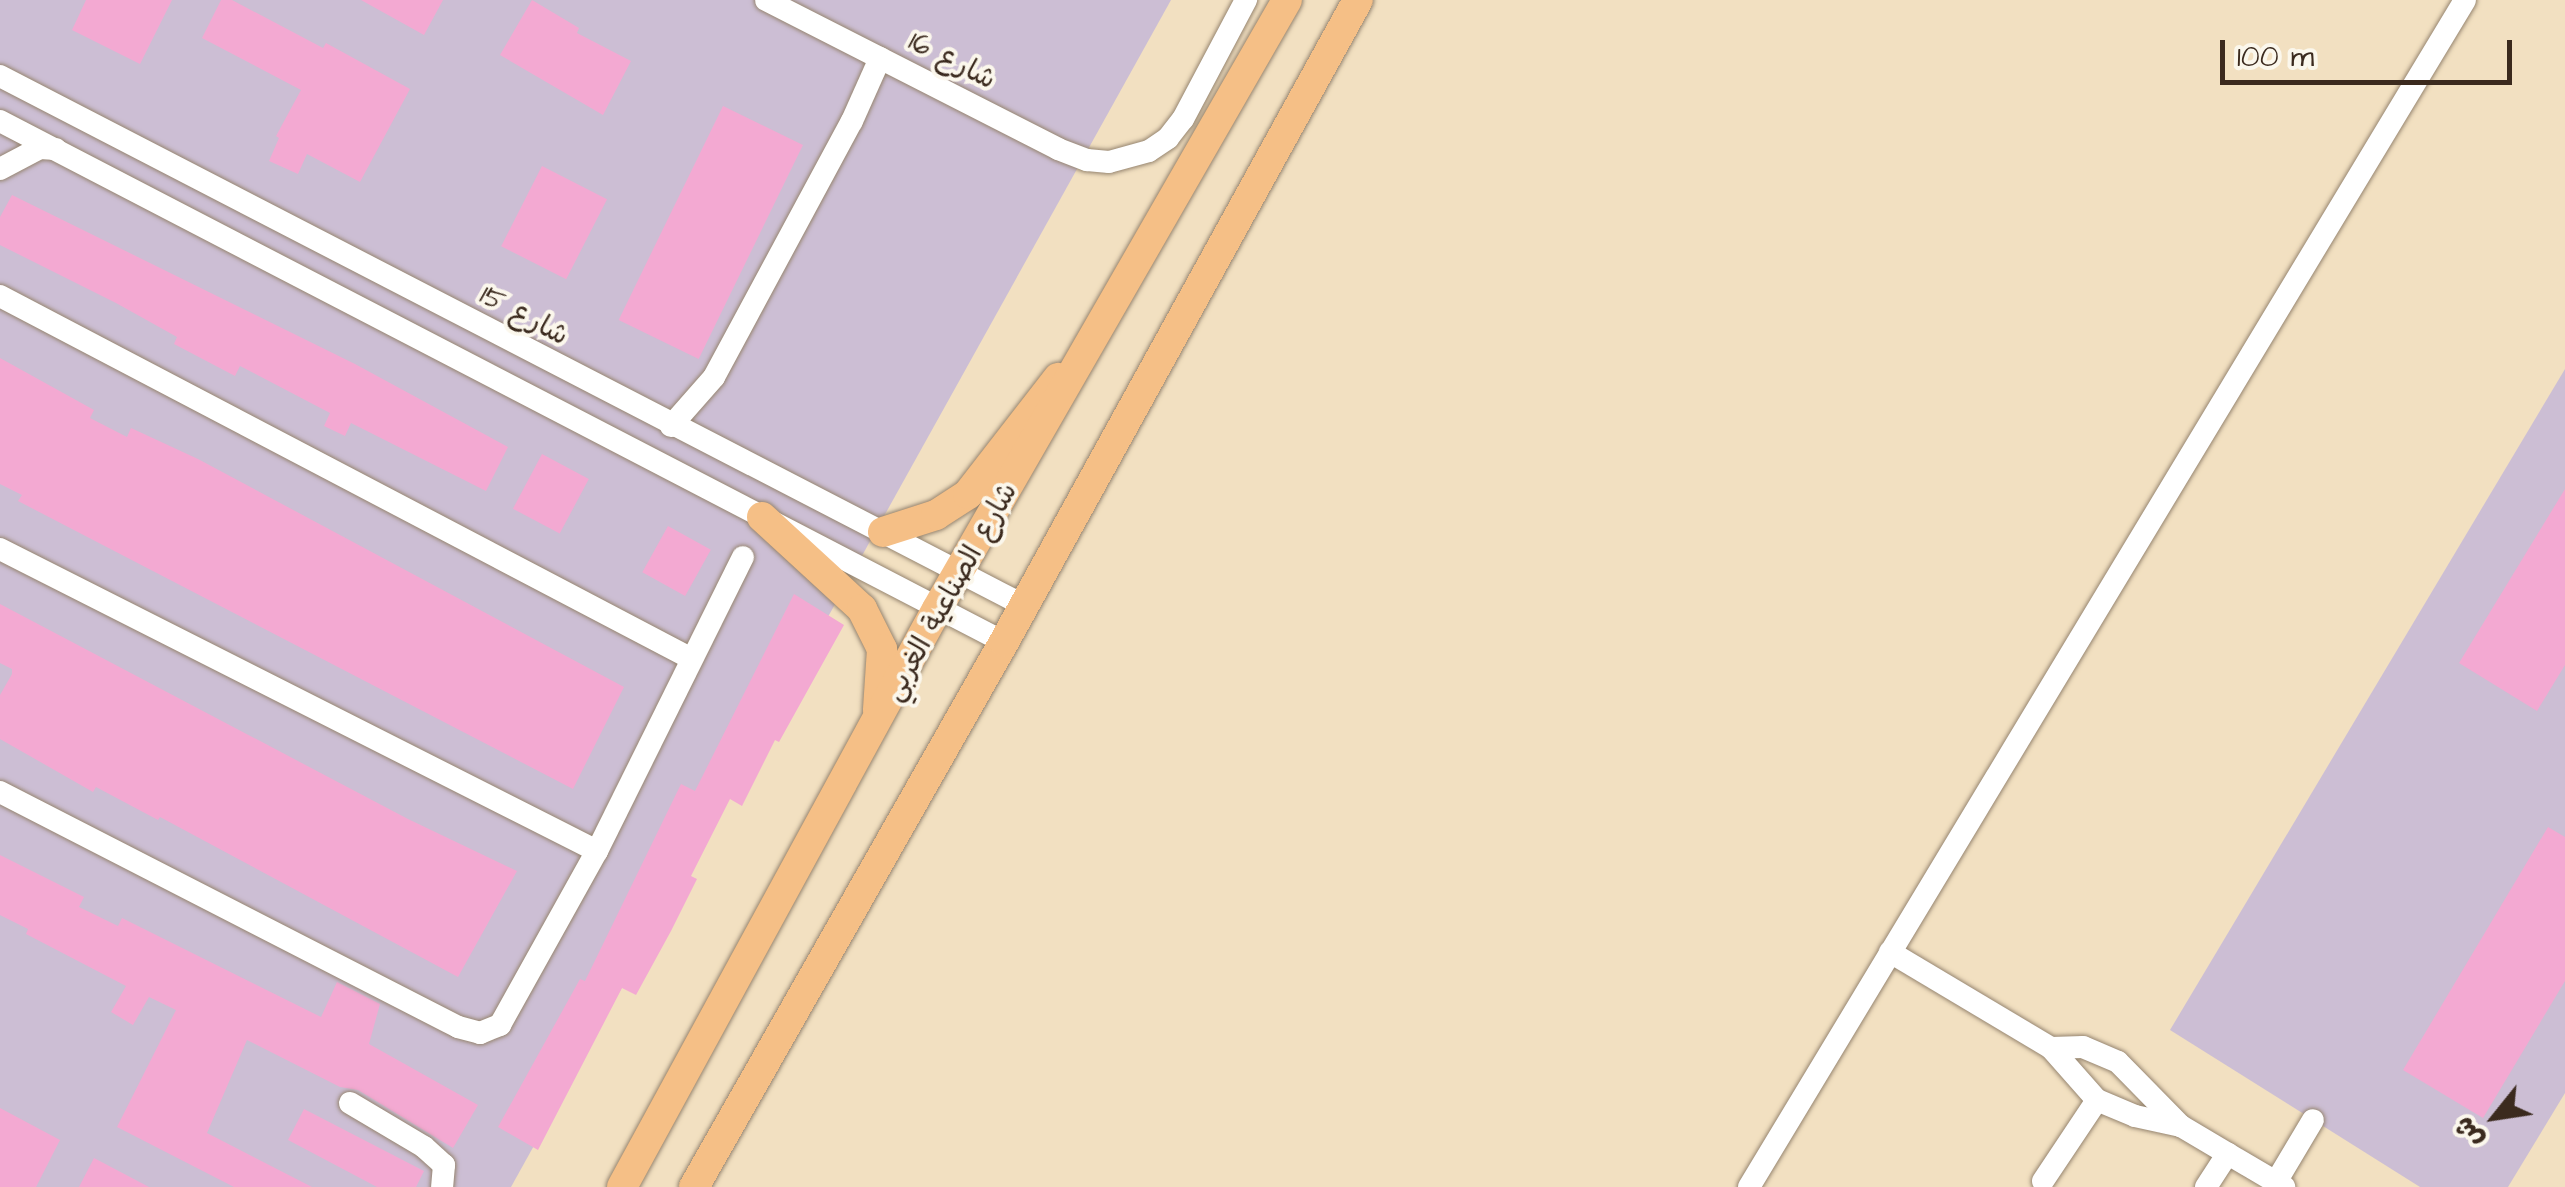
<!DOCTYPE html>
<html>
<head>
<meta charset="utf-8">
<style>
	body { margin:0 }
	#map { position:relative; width:2565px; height:1187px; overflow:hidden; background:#f2e0c1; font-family:"Architects Daughter","Playpen Sans Arabic",sans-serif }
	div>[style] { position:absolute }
	.industrial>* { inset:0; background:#ccbed4 }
	.building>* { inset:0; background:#f3a9d2; transform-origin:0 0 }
	.roads { filter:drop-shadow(0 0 2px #968570) drop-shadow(0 0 2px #968570) }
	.minor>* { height:22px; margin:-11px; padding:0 11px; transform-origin:11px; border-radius:11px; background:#fff }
	.major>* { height:30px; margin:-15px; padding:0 15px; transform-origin:15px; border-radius:15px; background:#f5bf86 }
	span { translate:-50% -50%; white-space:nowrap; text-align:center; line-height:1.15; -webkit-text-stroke:8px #fbf7ec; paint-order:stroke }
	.street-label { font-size:28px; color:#3b2a1e }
	.north { position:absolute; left:2445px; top:1067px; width:100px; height:100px; -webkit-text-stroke:8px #fbf7ec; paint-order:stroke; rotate:240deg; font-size:28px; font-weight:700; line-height:40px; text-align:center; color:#3b2a1e }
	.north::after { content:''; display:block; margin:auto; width:35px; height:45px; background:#3b2a1e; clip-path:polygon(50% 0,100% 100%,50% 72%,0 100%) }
	.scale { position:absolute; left:2220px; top:40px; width:292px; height:45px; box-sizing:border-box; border:5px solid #3b2a1e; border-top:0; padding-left:12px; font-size:30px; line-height:35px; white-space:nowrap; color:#3b2a1e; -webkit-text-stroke:8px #fbf7ec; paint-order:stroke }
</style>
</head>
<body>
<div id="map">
	<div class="industrial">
		<i style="clip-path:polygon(0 0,1171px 0,511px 1187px,0 1187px)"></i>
		<i style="clip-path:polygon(2565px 369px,2565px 1093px,2508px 1187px,2420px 1187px,2170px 1030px)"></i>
	</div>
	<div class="building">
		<i style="clip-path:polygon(86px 0,172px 0,140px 64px,72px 30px)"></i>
		<i style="clip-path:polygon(221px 0,232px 0,323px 48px,326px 43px,410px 89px,360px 182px,307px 154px,298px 174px,269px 161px,279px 138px,276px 136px,301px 90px,202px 38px)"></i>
		<i style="clip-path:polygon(361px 0,443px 0,424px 35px)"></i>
		<i style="clip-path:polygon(532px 0,579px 28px,577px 33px,631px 61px,603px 115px,500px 55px)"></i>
		<i style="left:723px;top:106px;width:89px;height:238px;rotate:26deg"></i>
		<i style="left:542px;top:166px;width:73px;height:90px;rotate:27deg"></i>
		<i style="clip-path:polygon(12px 195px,355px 364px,508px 447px,486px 491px,351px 423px,345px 436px,324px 426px,330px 413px,240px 366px,235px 376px,174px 344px,177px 337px,116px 303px,0 245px,0 217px)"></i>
		<i style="clip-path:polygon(0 358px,94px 410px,90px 418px,127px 437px,131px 428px,198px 459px,624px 687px,573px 789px,18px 501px,22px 495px,0 484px)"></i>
		<i style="left:542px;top:454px;width:53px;height:62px;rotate:28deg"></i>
		<i style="clip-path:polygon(2565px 489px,2565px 665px,2537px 711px,2459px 663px)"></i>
		<i style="left:668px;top:526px;width:49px;height:53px;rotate:29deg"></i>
		<i style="clip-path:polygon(794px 594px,844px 625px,779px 742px,775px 740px,742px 806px,730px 799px,691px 876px,697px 879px,671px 931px,636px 995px,622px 988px,538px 1150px,498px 1127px,580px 979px,585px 981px,681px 784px,695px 791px)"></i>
		<i style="clip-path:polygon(0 604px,408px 819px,517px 871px,458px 977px,160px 817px,158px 820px,96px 787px,93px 792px,0 739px,0 695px,12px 674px,12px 669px,0 663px)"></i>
		<i style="clip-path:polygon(2548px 827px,2565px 837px,2565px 981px,2483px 1118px,2403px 1070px)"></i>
		<i style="clip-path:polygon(0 855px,84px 897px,79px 907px,118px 926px,122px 918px,321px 1017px,337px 982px,380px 1004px,369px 1044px,478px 1105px,453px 1148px,358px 1090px,340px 1087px,247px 1040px,207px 1133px,312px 1187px,234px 1187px,117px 1127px,176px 1010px,149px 997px,133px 1025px,111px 1012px,126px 986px,26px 934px,28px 929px,0 915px)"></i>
		<i style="clip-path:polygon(0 1108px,60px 1140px,36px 1187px,0 1187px)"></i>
		<i style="clip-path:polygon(304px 1109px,424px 1171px,416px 1187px,377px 1187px,288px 1140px)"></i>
		<i style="clip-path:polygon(94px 1158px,149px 1187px,79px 1187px)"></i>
	</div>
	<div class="roads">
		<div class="minor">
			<i style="left:766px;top:0;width:328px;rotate:27deg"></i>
			<i style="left:1058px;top:149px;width:31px;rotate:21deg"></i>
			<i style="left:1087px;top:160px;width:22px;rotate:5deg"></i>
			<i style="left:1109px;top:162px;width:41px;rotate:-15.4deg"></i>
			<i style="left:1149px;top:151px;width:23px;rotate:-34deg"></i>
			<i style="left:1168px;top:138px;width:24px;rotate:-52deg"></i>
			<i style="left:1183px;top:119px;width:135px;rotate:-62.1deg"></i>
			<i style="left:0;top:76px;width:1152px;rotate:27.34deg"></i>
			<i style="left:0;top:121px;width:1131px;rotate:27.43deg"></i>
			<i style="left:0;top:169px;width:45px;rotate:-27.7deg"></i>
			<i style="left:40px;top:148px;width:16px;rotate:4deg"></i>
			<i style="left:0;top:296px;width:779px;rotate:27.68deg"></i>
			<i style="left:671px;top:426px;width:65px;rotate:-48.7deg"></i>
			<i style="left:714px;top:377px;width:291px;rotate:-61.7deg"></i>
			<i style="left:852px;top:121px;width:69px;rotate:-66deg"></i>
			<i style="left:0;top:549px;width:669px;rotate:26.83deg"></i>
			<i style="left:0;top:792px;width:515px;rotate:27.16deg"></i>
			<i style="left:458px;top:1027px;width:23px;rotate:15deg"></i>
			<i style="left:480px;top:1033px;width:22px;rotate:-22deg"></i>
			<i style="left:500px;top:1025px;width:199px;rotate:-60.9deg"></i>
			<i style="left:597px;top:851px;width:328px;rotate:-63.6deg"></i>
			<i style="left:1890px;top:952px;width:187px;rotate:30.8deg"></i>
			<i style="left:2051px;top:1048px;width:69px;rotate:48.5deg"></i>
			<i style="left:2097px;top:1100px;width:41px;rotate:22.8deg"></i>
			<i style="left:2135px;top:1116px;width:47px;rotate:12.3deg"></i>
			<i style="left:2181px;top:1126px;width:120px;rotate:30.6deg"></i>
			<i style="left:2051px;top:1048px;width:32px;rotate:-2deg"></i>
			<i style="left:2083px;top:1047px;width:38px;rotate:23deg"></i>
			<i style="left:2118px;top:1062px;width:90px;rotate:45.5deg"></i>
			<i style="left:350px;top:1103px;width:86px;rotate:30.7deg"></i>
			<i style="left:424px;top:1147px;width:27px;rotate:42deg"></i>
			<i style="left:444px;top:1165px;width:22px;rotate:95deg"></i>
			<i style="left:2043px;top:1181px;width:97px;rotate:-56.3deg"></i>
			<i style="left:2276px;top:1182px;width:72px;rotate:-59.2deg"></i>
			<i style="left:1749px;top:1187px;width:1386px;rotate:-58.9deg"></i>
			<i style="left:2206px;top:1187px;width:40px;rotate:-57.1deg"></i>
		</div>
		<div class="major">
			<i style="left:762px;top:517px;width:136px;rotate:42.6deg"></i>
			<i style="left:862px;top:609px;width:45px;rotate:63.4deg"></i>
			<i style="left:882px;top:649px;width:61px;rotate:93.8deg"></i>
			<i style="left:883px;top:532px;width:56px;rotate:-17.8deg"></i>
			<i style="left:936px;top:515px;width:38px;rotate:-33deg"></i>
			<i style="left:968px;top:494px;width:147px;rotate:-52.2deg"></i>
			<i style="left:622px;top:1187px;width:658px;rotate:-61.41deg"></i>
			<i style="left:937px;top:609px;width:702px;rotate:-60.11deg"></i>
			<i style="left:694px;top:1187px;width:627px;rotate:-60.37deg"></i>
			<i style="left:1004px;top:642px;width:733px;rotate:-61.13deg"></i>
		</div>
	</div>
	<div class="street-label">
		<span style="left:952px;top:61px;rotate:27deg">شارع 16</span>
		<span style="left:524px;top:316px;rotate:28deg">شارع 15</span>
		<span style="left:951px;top:592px;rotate:-61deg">شارع الصناعية الغربي</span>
	</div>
	<div class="north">ش</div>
	<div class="scale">100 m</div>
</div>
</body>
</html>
